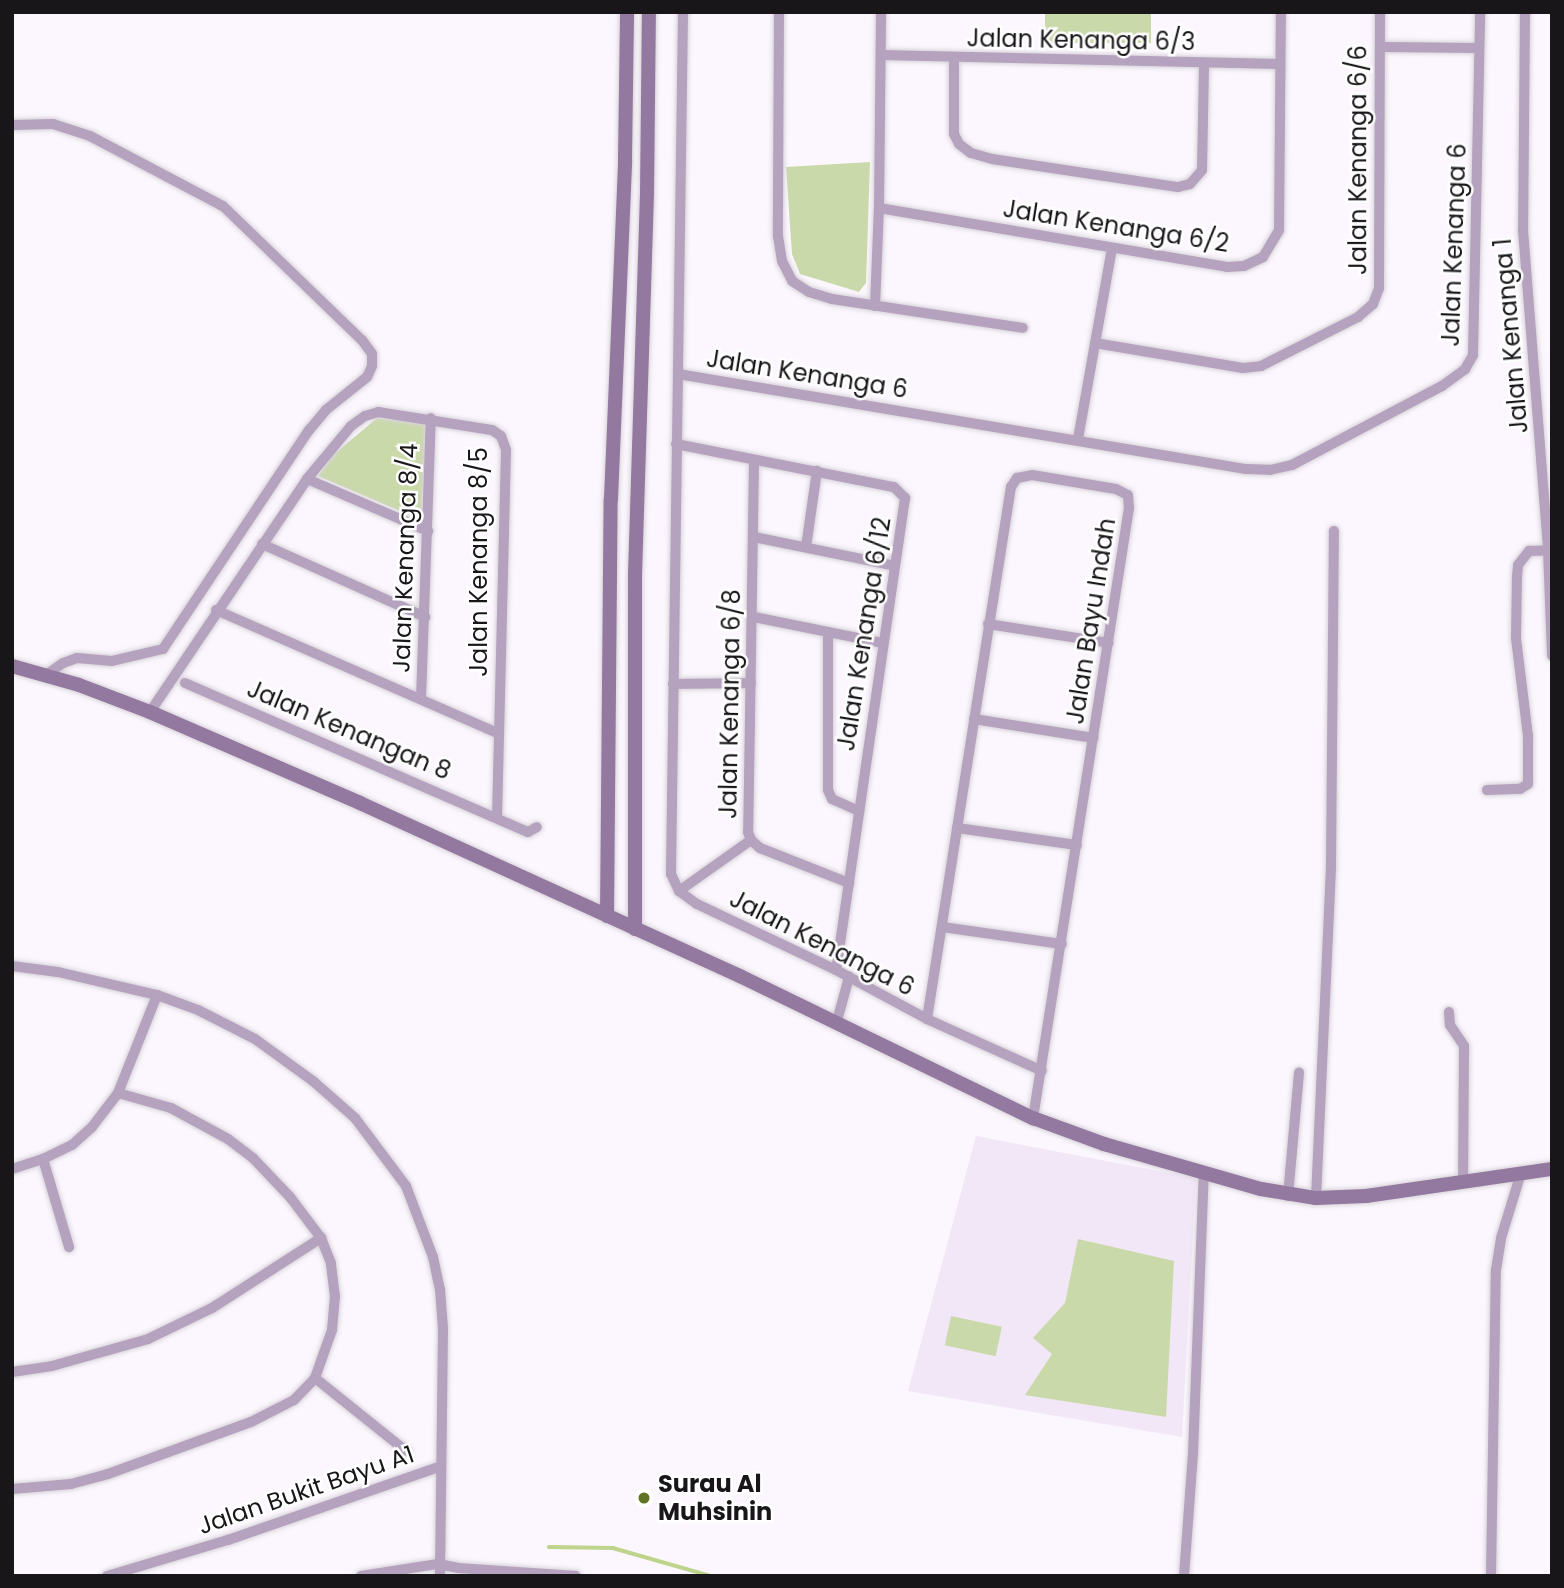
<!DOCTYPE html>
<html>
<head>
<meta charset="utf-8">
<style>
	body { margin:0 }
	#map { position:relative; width:1564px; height:1588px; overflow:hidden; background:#fcf7fe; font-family:Poppins,sans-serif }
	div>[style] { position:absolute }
	.built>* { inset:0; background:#f2e7f7 }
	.green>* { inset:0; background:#cad9aa; transform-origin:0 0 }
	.stream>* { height:3.5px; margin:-1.75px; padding:0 1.75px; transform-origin:1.75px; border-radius:1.75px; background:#bed38b }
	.roads { filter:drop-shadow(0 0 2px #d8d3d9) drop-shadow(0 0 2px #d8d3d9) }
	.street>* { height:10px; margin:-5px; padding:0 5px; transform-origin:5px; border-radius:5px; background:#b5a2be }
	.secondary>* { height:14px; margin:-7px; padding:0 7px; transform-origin:7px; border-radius:7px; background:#9378a0 }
	.dots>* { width:19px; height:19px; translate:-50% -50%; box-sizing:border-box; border:4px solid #fff; border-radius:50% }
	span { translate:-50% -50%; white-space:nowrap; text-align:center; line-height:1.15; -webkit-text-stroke:5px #fff; paint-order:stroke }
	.street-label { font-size:24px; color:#181619 }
	.poi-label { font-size:24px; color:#181619; font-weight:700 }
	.left { translate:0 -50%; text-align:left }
	.frame { position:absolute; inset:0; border:14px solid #181619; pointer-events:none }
</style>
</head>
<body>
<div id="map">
	<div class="built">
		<i style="clip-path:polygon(976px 1136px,1196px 1178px,1182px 1437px,908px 1391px)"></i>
	</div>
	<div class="green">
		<i style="left:1045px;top:12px;width:106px;height:31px"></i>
		<i style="clip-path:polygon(870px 162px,866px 283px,859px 292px,800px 274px,792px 254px,786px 167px)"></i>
		<i style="clip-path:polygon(377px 418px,427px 424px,421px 520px,318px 476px,333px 455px)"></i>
		<i style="clip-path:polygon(1078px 1239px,1174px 1261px,1166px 1417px,1025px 1395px,1052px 1354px,1033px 1338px,1065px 1303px)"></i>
		<i style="left:951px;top:1316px;width:52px;height:30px;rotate:12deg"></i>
	</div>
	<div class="stream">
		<i style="left:549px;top:1547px;width:64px;rotate:0.9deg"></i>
		<i style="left:613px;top:1548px;width:102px;rotate:15.9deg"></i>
	</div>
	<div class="roads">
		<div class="street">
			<i style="left:683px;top:12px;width:862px;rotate:90.8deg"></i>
			<i style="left:671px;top:874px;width:19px;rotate:65deg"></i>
			<i style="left:679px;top:891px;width:22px;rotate:36deg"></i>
			<i style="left:697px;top:904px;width:154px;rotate:25.4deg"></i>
			<i style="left:836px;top:970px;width:103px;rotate:28.3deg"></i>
			<i style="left:927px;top:1019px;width:126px;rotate:24.3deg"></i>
			<i style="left:779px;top:12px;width:224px;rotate:90.3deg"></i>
			<i style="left:778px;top:236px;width:25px;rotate:81deg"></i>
			<i style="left:782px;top:261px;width:22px;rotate:63deg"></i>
			<i style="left:792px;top:281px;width:20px;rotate:33deg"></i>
			<i style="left:809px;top:292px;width:24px;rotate:17deg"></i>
			<i style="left:832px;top:299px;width:193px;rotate:8.6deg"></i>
			<i style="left:1525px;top:12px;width:218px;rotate:90.5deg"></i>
			<i style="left:1523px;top:230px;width:321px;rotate:85.5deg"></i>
			<i style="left:1548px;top:550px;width:106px;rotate:87.8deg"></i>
			<i style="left:1380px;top:47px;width:99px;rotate:0.6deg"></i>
			<i style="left:881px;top:55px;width:399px;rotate:1.3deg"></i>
			<i style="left:954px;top:59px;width:75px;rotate:90deg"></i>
			<i style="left:954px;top:134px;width:11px;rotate:63deg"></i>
			<i style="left:959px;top:144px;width:15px;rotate:37deg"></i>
			<i style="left:971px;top:153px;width:22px;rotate:16deg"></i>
			<i style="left:992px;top:159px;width:188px;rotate:8.6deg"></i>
			<i style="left:1178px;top:187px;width:12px;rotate:-14deg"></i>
			<i style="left:1190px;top:184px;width:18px;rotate:-49deg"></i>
			<i style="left:1202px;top:170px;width:107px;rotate:-88.9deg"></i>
			<i style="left:12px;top:125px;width:41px;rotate:-1.4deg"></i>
			<i style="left:53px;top:124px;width:39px;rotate:18deg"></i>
			<i style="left:90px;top:136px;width:150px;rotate:27.8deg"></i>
			<i style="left:223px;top:206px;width:193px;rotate:44deg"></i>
			<i style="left:362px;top:340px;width:17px;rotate:54deg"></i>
			<i style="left:372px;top:354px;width:12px;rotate:90deg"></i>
			<i style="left:372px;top:366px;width:12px;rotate:114deg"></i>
			<i style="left:367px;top:377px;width:53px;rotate:141.2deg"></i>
			<i style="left:326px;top:410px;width:26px;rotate:130deg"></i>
			<i style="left:309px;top:430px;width:263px;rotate:123.7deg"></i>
			<i style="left:163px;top:649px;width:52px;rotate:166.8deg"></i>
			<i style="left:112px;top:661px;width:35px;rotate:-175deg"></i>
			<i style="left:77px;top:658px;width:15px;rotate:160deg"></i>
			<i style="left:63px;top:663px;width:21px;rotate:145deg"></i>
			<i style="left:879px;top:208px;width:353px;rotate:9.6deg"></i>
			<i style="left:1227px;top:267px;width:17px;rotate:-3deg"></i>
			<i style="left:1244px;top:266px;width:21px;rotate:-25deg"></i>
			<i style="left:1263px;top:257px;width:31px;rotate:-59deg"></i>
			<i style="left:1279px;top:230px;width:218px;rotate:-89.5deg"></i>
			<i style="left:875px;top:306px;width:98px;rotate:-87.7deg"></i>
			<i style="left:879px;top:208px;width:196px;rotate:-89.4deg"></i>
			<i style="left:1095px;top:343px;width:150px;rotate:9.6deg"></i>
			<i style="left:1243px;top:368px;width:18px;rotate:-6deg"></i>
			<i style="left:1261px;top:366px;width:109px;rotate:-26.8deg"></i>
			<i style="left:1358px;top:317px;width:20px;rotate:-41deg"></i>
			<i style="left:1373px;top:304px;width:17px;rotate:-69deg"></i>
			<i style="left:1379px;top:288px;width:276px;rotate:-89.8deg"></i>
			<i style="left:678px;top:374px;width:576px;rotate:9.5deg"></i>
			<i style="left:1246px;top:469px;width:24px;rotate:2deg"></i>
			<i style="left:1270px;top:470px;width:23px;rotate:-13deg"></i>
			<i style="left:1292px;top:465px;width:170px;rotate:-27.8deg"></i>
			<i style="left:1442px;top:386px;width:29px;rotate:-36deg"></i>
			<i style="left:1465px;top:369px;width:16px;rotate:-60deg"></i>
			<i style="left:1473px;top:355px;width:343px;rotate:-88.8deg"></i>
			<i style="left:1078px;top:439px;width:194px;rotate:-79.9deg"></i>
			<i style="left:676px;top:444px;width:222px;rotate:11.2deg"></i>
			<i style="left:894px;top:487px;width:16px;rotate:45deg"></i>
			<i style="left:905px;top:498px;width:477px;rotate:98.3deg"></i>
			<i style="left:754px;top:461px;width:371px;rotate:90.9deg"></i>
			<i style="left:748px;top:832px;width:9px;rotate:69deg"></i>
			<i style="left:751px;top:840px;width:12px;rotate:42deg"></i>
			<i style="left:760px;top:848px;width:96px;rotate:21.5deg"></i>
			<i style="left:307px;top:479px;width:132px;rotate:23.3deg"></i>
			<i style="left:754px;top:537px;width:144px;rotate:11.6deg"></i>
			<i style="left:262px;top:544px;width:179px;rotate:24.1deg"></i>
			<i style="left:806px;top:547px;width:77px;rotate:-81.8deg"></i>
			<i style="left:216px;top:610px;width:308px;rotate:23.6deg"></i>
			<i style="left:754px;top:617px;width:132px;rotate:11.4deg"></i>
			<i style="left:988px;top:624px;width:122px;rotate:8.9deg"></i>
			<i style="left:828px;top:632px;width:158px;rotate:90deg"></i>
			<i style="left:828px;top:790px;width:10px;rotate:66deg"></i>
			<i style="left:832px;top:799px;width:30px;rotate:24deg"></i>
			<i style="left:185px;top:683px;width:374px;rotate:23.5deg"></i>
			<i style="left:528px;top:832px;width:10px;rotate:-29deg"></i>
			<i style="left:673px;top:684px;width:78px;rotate:-0.7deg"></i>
			<i style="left:421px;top:699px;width:281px;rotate:-88deg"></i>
			<i style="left:150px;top:712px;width:281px;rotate:-56deg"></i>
			<i style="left:307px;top:479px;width:69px;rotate:-50.3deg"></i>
			<i style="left:351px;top:426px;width:17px;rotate:-36deg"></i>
			<i style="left:365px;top:416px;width:14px;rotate:-17deg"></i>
			<i style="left:378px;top:412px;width:115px;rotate:9deg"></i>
			<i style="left:492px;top:430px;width:11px;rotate:34deg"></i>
			<i style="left:501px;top:436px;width:15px;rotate:70deg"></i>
			<i style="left:506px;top:450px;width:367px;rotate:91.4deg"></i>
			<i style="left:974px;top:719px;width:121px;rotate:9deg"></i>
			<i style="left:1487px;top:790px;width:33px;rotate:-2deg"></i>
			<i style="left:1520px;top:789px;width:9px;rotate:-32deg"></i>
			<i style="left:1528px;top:784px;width:48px;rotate:-90deg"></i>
			<i style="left:1528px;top:736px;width:99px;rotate:-97deg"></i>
			<i style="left:1516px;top:638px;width:61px;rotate:-89.1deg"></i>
			<i style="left:1517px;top:577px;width:12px;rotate:-85deg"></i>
			<i style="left:1518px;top:565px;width:18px;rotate:-52deg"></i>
			<i style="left:1529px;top:551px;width:23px;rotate:-2deg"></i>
			<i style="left:957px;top:828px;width:121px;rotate:8.1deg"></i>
			<i style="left:679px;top:891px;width:88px;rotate:-35.3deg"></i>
			<i style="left:942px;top:927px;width:121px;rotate:8.1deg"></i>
			<i style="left:12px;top:966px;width:46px;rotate:7.4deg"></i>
			<i style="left:58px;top:972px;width:102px;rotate:13.1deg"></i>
			<i style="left:157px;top:995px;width:44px;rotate:20.1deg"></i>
			<i style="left:198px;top:1010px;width:64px;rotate:27deg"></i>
			<i style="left:255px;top:1039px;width:72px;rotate:35.9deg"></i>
			<i style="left:313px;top:1081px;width:56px;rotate:41.4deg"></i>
			<i style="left:355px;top:1118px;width:85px;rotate:53.1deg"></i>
			<i style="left:406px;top:1186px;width:76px;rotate:69.2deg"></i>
			<i style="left:433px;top:1257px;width:33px;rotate:78deg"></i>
			<i style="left:440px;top:1289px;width:40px;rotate:85.7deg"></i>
			<i style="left:443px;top:1329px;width:247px;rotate:90.7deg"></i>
			<i style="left:1449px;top:1012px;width:13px;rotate:86deg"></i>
			<i style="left:1450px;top:1025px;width:25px;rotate:56deg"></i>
			<i style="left:1464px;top:1046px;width:136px;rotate:90.4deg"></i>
			<i style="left:927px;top:1019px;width:539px;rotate:-81.03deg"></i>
			<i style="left:1011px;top:487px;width:11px;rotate:-56deg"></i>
			<i style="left:1017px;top:478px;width:15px;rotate:-11deg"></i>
			<i style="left:1032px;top:475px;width:85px;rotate:9.5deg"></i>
			<i style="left:1116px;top:489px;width:13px;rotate:27deg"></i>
			<i style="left:1128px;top:495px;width:13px;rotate:86deg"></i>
			<i style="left:1129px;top:508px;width:618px;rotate:98.94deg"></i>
			<i style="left:837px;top:1021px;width:46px;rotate:-74.7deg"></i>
			<i style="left:43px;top:1159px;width:92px;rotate:73.5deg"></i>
			<i style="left:12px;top:1169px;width:33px;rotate:-18deg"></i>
			<i style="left:43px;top:1159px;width:32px;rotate:-26deg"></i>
			<i style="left:72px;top:1145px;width:27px;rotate:-42deg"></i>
			<i style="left:92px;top:1127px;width:43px;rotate:-52.6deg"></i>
			<i style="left:118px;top:1093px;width:105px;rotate:-68.3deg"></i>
			<i style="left:1288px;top:1196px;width:124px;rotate:-84.9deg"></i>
			<i style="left:1316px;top:1198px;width:333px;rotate:-87.4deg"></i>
			<i style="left:1331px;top:865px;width:334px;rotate:-89.5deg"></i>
			<i style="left:12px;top:1372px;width:40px;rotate:-8.5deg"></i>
			<i style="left:52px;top:1366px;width:100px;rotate:-15.7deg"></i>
			<i style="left:148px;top:1339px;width:71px;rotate:-25.8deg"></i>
			<i style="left:212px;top:1308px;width:130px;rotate:-32.7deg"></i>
			<i style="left:315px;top:1378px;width:117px;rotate:38.7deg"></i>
			<i style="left:12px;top:1489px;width:59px;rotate:-4.8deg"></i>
			<i style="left:71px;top:1484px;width:38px;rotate:-15deg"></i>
			<i style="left:108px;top:1474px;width:152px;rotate:-20deg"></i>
			<i style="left:251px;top:1422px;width:48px;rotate:-27.1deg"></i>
			<i style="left:294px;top:1400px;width:30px;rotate:-46deg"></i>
			<i style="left:315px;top:1378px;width:51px;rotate:-70.5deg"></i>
			<i style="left:332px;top:1330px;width:33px;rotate:-85deg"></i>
			<i style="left:335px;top:1297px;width:34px;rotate:-97deg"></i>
			<i style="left:331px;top:1263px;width:27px;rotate:-112deg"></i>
			<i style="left:321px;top:1238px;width:51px;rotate:-127.1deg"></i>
			<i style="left:290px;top:1197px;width:54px;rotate:-133.5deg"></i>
			<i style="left:253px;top:1158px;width:31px;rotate:-143deg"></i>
			<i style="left:228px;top:1139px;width:65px;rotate:-151.5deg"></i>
			<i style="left:171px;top:1108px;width:55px;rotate:-164.2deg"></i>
			<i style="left:107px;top:1576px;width:126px;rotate:-16.6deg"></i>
			<i style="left:228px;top:1540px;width:223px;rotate:-19.1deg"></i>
			<i style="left:361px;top:1576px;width:78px;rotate:-8.9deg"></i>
			<i style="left:438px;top:1564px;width:21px;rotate:11deg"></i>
			<i style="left:459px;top:1568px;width:117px;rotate:3.9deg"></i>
			<i style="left:1184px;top:1576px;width:122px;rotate:-85.8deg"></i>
			<i style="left:1193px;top:1454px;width:281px;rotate:-87.8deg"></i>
			<i style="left:1491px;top:1576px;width:306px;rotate:-89.1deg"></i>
			<i style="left:1496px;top:1270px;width:32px;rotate:-81deg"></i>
			<i style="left:1501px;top:1238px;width:68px;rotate:-72.9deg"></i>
		</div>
		<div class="secondary">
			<i style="left:12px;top:666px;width:70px;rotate:15.8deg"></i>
			<i style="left:79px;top:685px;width:76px;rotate:20.8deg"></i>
			<i style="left:150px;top:712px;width:229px;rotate:23.4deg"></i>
			<i style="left:360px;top:803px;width:418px;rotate:24.5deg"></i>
			<i style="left:740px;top:976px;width:326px;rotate:25.9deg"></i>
			<i style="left:1033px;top:1118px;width:76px;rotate:20.1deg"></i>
			<i style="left:1104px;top:1144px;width:163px;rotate:16deg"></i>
			<i style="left:1261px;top:1189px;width:56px;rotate:9.3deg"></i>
			<i style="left:1316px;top:1198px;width:50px;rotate:-2.3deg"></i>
			<i style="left:1366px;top:1196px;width:188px;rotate:-8.3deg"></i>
			<i style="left:607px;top:916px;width:417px;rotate:-89.5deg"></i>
			<i style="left:611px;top:499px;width:339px;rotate:-87.6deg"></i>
			<i style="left:625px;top:160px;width:148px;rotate:-89.2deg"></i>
			<i style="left:635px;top:929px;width:354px;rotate:-90deg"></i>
			<i style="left:635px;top:575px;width:381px;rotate:-88.2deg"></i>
			<i style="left:647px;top:194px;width:182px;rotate:-89.4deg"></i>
		</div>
	</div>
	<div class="dots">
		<i style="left:644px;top:1498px;background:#617423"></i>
	</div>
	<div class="street-label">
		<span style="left:1081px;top:40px;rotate:1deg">Jalan Kenanga 6/3</span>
		<span style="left:1358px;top:160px;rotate:-90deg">Jalan Kenanga 6/6</span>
		<span style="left:1116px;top:226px;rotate:9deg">Jalan Kenanga 6/2</span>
		<span style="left:1454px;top:245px;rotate:-88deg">Jalan Kenanga 6</span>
		<span style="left:1511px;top:336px;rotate:-95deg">Jalan Kenanga 1</span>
		<span style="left:807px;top:374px;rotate:9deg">Jalan Kenanga 6</span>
		<span style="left:405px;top:558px;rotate:-88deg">Jalan Kenanga 8/4</span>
		<span style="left:479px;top:562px;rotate:-90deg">Jalan Kenanga 8/5</span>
		<span style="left:1091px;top:621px;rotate:-81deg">Jalan Bayu Indah</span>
		<span style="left:864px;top:634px;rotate:-81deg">Jalan Kenanga 6/12</span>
		<span style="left:730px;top:704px;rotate:-89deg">Jalan Kenanga 6/8</span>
		<span style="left:349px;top:730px;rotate:23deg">Jalan Kenangan 8</span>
		<span style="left:822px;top:943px;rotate:27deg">Jalan Kenanga 6</span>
		<span style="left:306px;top:1490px;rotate:-19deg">Jalan Bukit Bayu A1</span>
	</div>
	<div class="poi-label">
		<span class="left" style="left:658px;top:1498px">Surau Al<br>Muhsinin</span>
	</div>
	<div class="frame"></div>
</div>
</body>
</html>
